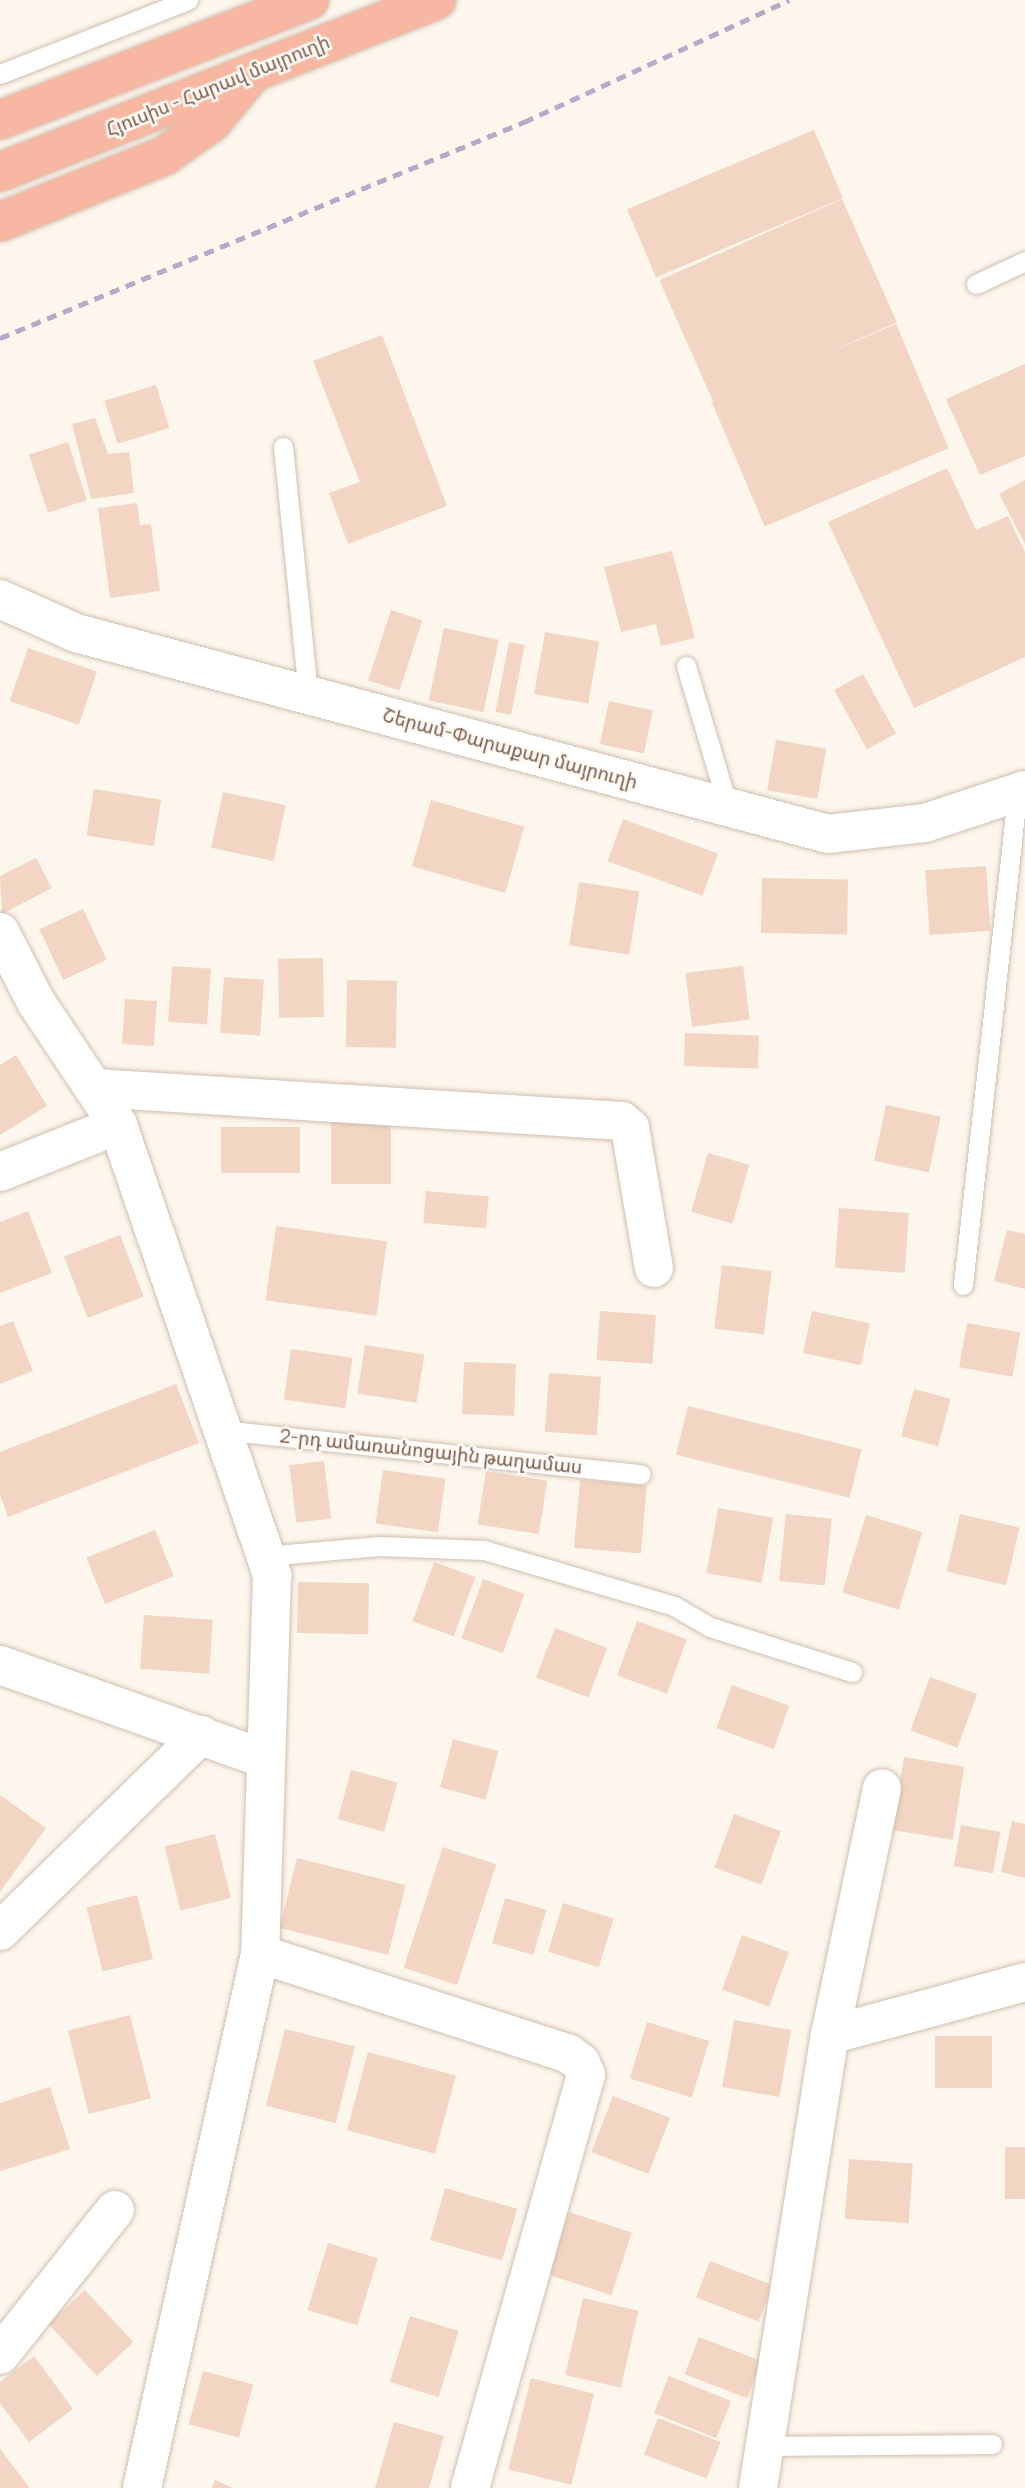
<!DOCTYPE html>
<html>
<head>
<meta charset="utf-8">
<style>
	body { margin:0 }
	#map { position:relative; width:1025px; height:2488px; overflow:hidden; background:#fdf6ec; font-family:Manrope,"Noto Sans Armenian",sans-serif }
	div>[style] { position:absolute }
	.building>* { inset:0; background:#f3d5c3; transform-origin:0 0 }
	.roads { filter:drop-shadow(0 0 2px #d1beb0) drop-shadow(0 0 2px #d1beb0) }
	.lane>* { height:19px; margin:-9.5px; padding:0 9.5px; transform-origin:9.5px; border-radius:9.5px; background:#fff }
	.street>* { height:38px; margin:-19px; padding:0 19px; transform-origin:19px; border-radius:19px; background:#fff }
	.secondary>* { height:38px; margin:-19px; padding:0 19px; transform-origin:19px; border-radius:19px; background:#fff }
	.highway>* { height:38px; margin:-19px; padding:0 19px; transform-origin:19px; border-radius:19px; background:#f7b7a3 }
	.rail>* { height:5px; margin-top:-2.5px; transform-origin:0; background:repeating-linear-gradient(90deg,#b9a8c9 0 10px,transparent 0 17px) }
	span { translate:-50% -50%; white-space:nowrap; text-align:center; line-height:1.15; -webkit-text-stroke:5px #fffaf3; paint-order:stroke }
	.street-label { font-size:19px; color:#7a5c4d }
</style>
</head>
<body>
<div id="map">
	<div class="building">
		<i style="left:814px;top:130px;width:74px;height:203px;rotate:67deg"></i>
		<i style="left:842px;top:199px;width:135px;height:200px;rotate:66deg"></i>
		<i style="left:896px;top:324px;width:135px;height:200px;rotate:67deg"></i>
		<i style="clip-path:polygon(382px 335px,447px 506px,348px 544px,329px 493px,360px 482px,313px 361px)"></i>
		<i style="clip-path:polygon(1025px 364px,1025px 456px,980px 475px,946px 399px)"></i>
		<i style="left:156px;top:385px;width:45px;height:54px;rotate:73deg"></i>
		<i style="clip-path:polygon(95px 418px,108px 454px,129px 452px,134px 493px,91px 499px,72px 424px)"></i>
		<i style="left:68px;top:442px;width:61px;height:41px;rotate:72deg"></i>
		<i style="clip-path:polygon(947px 468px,976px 530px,1008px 516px,1025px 552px,1025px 657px,914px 708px,828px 522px)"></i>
		<i style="clip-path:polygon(1025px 480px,1025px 544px,999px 494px)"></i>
		<i style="clip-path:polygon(137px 503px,140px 525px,151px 524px,160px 591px,110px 598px,98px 508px)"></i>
		<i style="clip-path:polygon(672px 551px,695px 638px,661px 646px,656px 624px,621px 632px,604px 567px)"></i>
		<i style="left:391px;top:610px;width:33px;height:74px;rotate:18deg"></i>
		<i style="left:444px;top:628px;width:56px;height:74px;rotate:12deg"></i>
		<i style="left:545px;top:632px;width:55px;height:63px;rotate:10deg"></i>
		<i style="left:509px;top:642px;width:16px;height:71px;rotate:11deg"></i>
		<i style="left:28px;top:648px;width:73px;height:56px;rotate:19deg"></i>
		<i style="left:863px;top:674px;width:68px;height:33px;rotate:61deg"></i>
		<i style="left:609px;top:701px;width:45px;height:44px;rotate:12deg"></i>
		<i style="left:776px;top:740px;width:51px;height:51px;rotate:10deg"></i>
		<i style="left:94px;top:789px;width:68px;height:47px;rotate:9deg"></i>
		<i style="left:223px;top:792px;width:64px;height:57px;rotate:12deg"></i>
		<i style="left:431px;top:800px;width:97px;height:69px;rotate:16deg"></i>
		<i style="left:623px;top:819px;width:101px;height:45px;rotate:20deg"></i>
		<i style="clip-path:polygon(36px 858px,52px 888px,2px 914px,0 876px)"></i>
		<i style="left:986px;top:866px;width:65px;height:61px;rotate:86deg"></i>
		<i style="left:762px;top:878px;width:86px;height:55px;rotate:1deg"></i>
		<i style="left:579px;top:882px;width:61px;height:64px;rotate:9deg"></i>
		<i style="left:83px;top:909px;width:56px;height:48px;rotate:65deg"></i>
		<i style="left:323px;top:958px;width:59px;height:45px;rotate:89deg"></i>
		<i style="left:172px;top:966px;width:39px;height:56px;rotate:4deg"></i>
		<i style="left:743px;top:966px;width:54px;height:58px;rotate:83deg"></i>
		<i style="left:224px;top:977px;width:40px;height:56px;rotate:4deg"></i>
		<i style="left:347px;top:980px;width:50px;height:67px;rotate:1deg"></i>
		<i style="left:125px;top:999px;width:32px;height:45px;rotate:4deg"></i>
		<i style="left:685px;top:1033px;width:74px;height:33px;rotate:2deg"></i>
		<i style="clip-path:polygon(16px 1055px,47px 1106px,0 1135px,0 1065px)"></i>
		<i style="left:886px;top:1105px;width:56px;height:57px;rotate:12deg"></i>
		<i style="left:331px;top:1121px;width:60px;height:63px"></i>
		<i style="left:221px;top:1127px;width:79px;height:46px"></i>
		<i style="left:708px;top:1153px;width:43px;height:61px;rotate:16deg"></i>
		<i style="left:426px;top:1191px;width:63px;height:32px;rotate:5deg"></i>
		<i style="left:839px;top:1208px;width:70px;height:60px;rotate:4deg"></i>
		<i style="clip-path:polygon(28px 1211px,52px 1273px,0 1293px,0 1222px)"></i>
		<i style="left:276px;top:1226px;width:112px;height:75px;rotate:8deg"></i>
		<i style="clip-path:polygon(1007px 1230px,1025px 1234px,1025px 1289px,994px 1281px)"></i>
		<i style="left:120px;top:1235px;width:66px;height:60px;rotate:69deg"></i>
		<i style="left:722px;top:1265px;width:50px;height:64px;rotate:7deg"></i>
		<i style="left:600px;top:1311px;width:56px;height:49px;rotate:4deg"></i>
		<i style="left:812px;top:1311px;width:59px;height:43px;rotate:12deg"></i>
		<i style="clip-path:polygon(13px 1321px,33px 1371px,0 1384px,0 1326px)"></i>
		<i style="left:967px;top:1323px;width:54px;height:45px;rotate:10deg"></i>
		<i style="left:365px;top:1345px;width:60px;height:49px;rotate:9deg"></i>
		<i style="left:291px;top:1349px;width:62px;height:51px;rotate:8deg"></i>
		<i style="left:464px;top:1362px;width:52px;height:52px;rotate:2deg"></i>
		<i style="left:549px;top:1373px;width:52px;height:59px;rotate:4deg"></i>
		<i style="clip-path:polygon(176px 1384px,199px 1443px,8px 1517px,0 1495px,0 1452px)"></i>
		<i style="left:914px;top:1389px;width:38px;height:49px;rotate:15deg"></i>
		<i style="left:688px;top:1406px;width:179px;height:50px;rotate:14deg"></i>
		<i style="left:324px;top:1461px;width:58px;height:35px;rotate:83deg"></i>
		<i style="left:383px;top:1470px;width:63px;height:54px;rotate:8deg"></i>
		<i style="left:486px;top:1471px;width:62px;height:54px;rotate:9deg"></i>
		<i style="left:580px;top:1480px;width:67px;height:68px;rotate:5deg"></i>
		<i style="left:718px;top:1508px;width:56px;height:66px;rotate:10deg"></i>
		<i style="left:786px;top:1514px;width:46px;height:67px;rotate:6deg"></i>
		<i style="left:960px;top:1514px;width:61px;height:59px;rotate:13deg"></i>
		<i style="left:866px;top:1515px;width:59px;height:81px;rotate:17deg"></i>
		<i style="left:155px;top:1530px;width:50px;height:74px;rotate:68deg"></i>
		<i style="left:434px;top:1562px;width:44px;height:63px;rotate:20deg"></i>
		<i style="left:483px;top:1579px;width:44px;height:63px;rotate:20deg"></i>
		<i style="left:298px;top:1582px;width:71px;height:51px;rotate:1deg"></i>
		<i style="left:144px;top:1615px;width:69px;height:54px;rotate:4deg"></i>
		<i style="left:637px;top:1621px;width:53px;height:58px;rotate:20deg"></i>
		<i style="left:555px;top:1628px;width:56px;height:53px;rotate:21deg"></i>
		<i style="left:930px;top:1677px;width:50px;height:57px;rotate:20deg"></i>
		<i style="left:732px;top:1685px;width:61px;height:46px;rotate:20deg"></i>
		<i style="left:453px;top:1739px;width:47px;height:50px;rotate:15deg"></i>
		<i style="left:904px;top:1757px;width:61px;height:74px;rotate:9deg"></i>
		<i style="left:351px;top:1770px;width:48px;height:51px;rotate:15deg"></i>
		<i style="clip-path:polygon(0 1795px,46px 1828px,0 1892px)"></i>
		<i style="left:734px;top:1814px;width:50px;height:57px;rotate:20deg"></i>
		<i style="clip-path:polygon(1012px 1821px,1025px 1824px,1025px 1878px,1001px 1872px)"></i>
		<i style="left:961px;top:1825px;width:40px;height:42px;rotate:10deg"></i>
		<i style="left:215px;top:1834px;width:66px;height:52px;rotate:76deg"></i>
		<i style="left:443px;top:1847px;width:56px;height:127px;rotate:18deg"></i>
		<i style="left:297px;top:1858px;width:112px;height:72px;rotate:14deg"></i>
		<i style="left:137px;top:1895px;width:66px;height:52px;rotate:76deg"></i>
		<i style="left:505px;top:1898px;width:43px;height:47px;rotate:16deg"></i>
		<i style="left:563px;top:1903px;width:53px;height:51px;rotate:17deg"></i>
		<i style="left:742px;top:1935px;width:50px;height:58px;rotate:20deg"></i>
		<i style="left:130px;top:2015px;width:86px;height:64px;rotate:76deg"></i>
		<i style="left:734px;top:2020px;width:58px;height:68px;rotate:10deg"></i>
		<i style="left:647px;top:2022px;width:65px;height:59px;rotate:17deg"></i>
		<i style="left:285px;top:2029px;width:72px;height:79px;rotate:14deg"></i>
		<i style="left:992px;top:2036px;width:52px;height:57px;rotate:90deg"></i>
		<i style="left:368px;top:2052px;width:91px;height:81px;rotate:15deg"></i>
		<i style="clip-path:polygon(50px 2087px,70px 2149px,0 2171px,0 2103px)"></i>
		<i style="left:613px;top:2096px;width:61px;height:60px;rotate:21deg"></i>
		<i style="left:1005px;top:2147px;width:20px;height:52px"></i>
		<i style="left:849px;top:2159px;width:64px;height:60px;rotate:4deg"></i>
		<i style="left:445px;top:2188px;width:75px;height:54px;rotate:16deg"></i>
		<i style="left:569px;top:2212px;width:66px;height:66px;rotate:18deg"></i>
		<i style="left:328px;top:2243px;width:52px;height:70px;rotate:17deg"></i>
		<i style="left:710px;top:2261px;width:67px;height:39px;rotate:21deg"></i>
		<i style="left:85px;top:2290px;width:71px;height:50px;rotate:47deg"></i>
		<i style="left:583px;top:2298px;width:57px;height:79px;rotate:13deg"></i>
		<i style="left:410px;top:2316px;width:51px;height:69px;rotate:17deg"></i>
		<i style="left:699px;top:2337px;width:67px;height:40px;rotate:21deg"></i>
		<i style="clip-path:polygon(34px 2356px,73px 2409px,29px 2442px,0 2403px,0 2382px)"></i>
		<i style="left:203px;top:2371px;width:52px;height:55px;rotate:15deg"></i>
		<i style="left:669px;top:2376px;width:67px;height:40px;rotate:22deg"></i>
		<i style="left:531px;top:2378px;width:65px;height:94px;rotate:14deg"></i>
		<i style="left:658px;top:2418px;width:67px;height:39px;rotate:21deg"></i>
		<i style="clip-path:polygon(394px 2422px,444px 2436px,429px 2488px,375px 2488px)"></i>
		<i style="clip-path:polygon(0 2449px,30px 2488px,0 2488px)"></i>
		<i style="clip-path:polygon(215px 2480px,233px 2488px,212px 2488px)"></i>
	</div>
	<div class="roads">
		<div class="lane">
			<i style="left:0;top:74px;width:202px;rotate:-21.5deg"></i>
			<i style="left:976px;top:284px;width:54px;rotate:-25.1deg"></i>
			<i style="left:283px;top:447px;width:249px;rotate:84.2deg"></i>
			<i style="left:686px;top:666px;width:147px;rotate:73.4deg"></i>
			<i style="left:963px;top:1285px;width:494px;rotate:-83.7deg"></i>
			<i style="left:221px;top:1430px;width:422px;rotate:6deg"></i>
			<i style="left:265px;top:1556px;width:115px;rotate:-5deg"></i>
			<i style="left:380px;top:1546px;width:104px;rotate:2.2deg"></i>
			<i style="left:484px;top:1550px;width:198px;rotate:16.4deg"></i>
			<i style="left:674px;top:1606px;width:42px;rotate:30.3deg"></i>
			<i style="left:710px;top:1627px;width:149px;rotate:17.6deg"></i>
			<i style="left:765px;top:2446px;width:227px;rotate:-0.5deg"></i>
		</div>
		<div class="street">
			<i style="left:0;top:932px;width:79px;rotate:62.8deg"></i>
			<i style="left:36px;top:1002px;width:148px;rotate:56.3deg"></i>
			<i style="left:118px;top:1125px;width:477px;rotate:71.1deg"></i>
			<i style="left:272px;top:1576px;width:378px;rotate:91.8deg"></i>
			<i style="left:260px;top:1954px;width:547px;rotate:102.46deg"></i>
			<i style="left:95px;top:1088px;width:528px;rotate:3.58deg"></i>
			<i style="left:622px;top:1121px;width:11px;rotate:41deg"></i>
			<i style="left:630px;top:1128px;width:142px;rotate:80.3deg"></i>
			<i style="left:0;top:1172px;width:127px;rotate:-21.7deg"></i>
			<i style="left:0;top:1665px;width:282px;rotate:19.5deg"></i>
			<i style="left:0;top:1931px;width:281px;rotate:-44.3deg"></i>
			<i style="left:260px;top:1954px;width:325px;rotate:17.9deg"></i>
			<i style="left:569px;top:2054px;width:15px;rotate:37deg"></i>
			<i style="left:581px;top:2063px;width:13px;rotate:67deg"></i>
			<i style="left:586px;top:2075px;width:429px;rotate:105.7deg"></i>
			<i style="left:830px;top:2035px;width:252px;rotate:-78.1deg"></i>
			<i style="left:0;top:2355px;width:185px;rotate:-51.6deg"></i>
			<i style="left:758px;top:2488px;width:459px;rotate:-81deg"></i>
			<i style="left:830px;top:2035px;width:202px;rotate:-15.2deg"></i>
		</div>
		<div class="secondary">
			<i style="left:0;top:599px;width:83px;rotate:24.1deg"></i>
			<i style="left:76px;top:633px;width:778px;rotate:14.96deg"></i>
			<i style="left:828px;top:834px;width:98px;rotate:-6.5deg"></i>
			<i style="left:925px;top:823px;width:105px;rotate:-18.3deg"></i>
		</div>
		<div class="highway">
			<i style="left:0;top:120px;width:332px;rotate:-21.2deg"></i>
			<i style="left:0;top:172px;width:469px;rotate:-21.5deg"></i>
			<i style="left:0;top:222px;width:177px;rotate:-21.9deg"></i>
			<i style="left:164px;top:156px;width:59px;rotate:-35.3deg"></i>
			<i style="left:212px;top:122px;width:60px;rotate:-50.4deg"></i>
		</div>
	</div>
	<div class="rail">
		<i style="left:0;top:338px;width:567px;rotate:-22.4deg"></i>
		<i style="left:524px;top:122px;width:292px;rotate:-24.7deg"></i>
	</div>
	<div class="street-label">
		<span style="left:218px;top:86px;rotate:-22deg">Հյուսիս - Հարավ մայրուղի</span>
		<span style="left:510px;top:749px;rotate:15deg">Շերամ-Փարաքար մայրուղի</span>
		<span style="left:431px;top:1452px;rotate:6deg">2-րդ ամառանոցային թաղամաս</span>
	</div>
</div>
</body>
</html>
